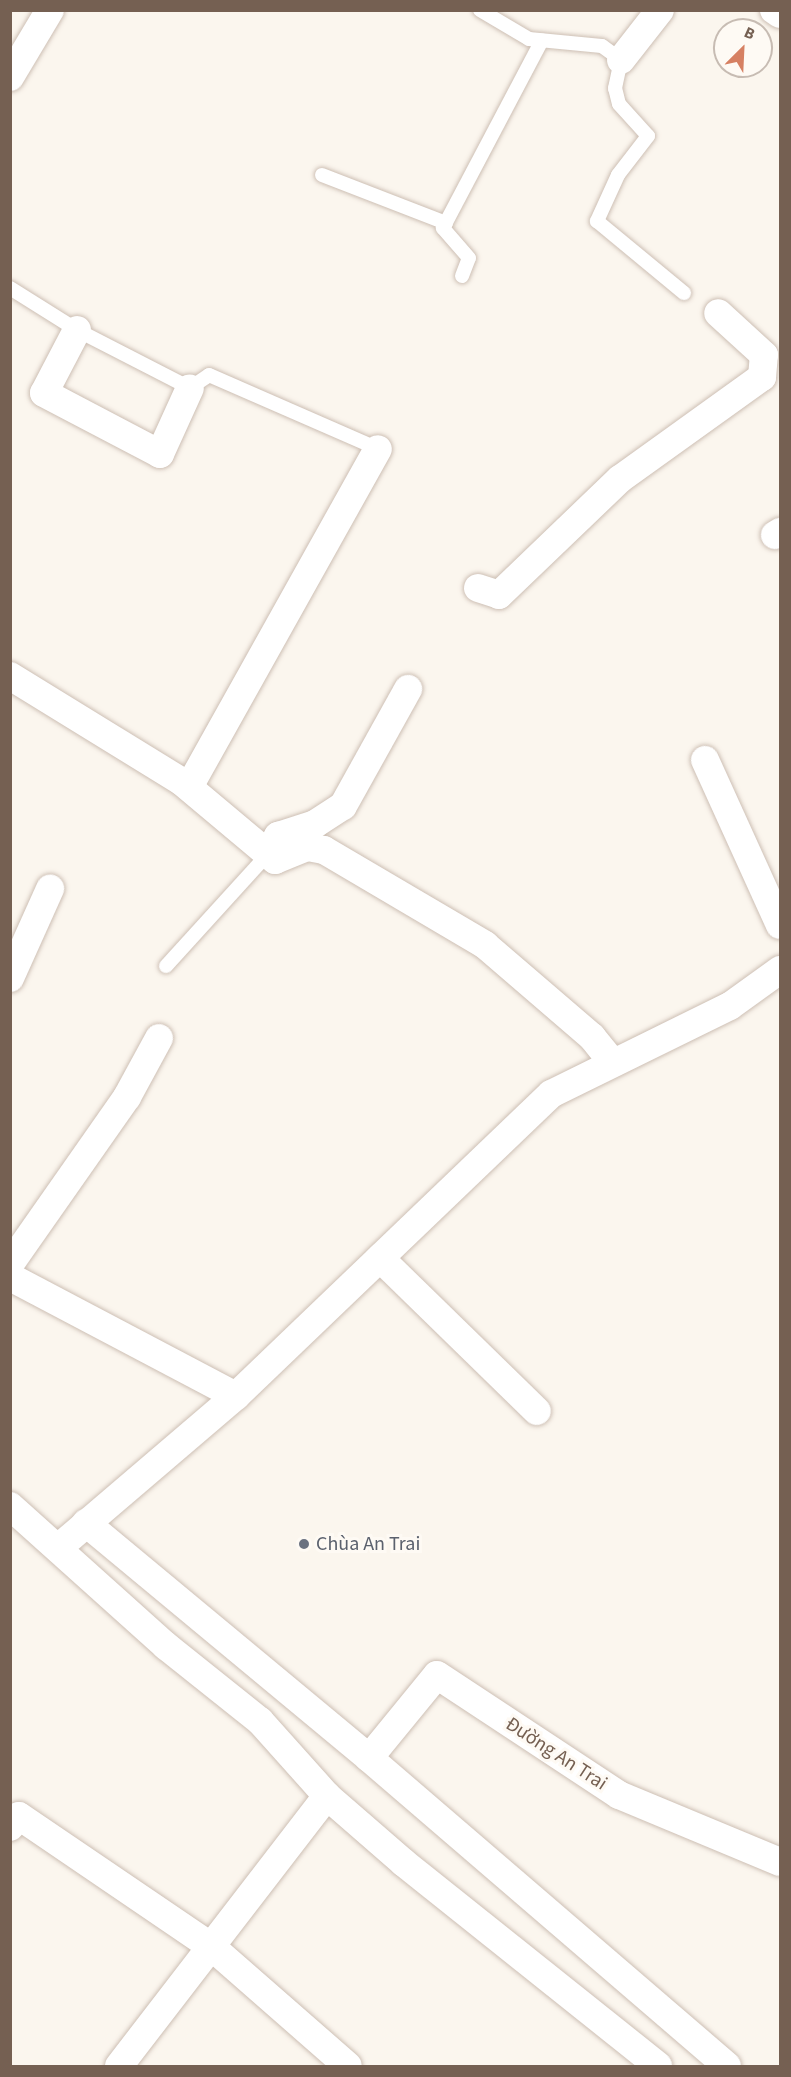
<!DOCTYPE html>
<html>
<head>
<meta charset="utf-8">
<style>
	body { margin:0 }
	#map { position:relative; width:791px; height:2077px; overflow:hidden; background:#fbf6ee; font-family:"Source Sans 3",sans-serif }
	div>[style] { position:absolute }
	.roads { filter:drop-shadow(0 0 2px #cdbfb4) drop-shadow(0 0 2px #cdbfb4) }
	.lane>* { height:14px; margin:-7px; padding:0 7px; transform-origin:7px; border-radius:7px; background:#fff }
	.street>* { height:28px; margin:-14px; padding:0 14px; transform-origin:14px; border-radius:14px; background:#fff }
	.dots>* { width:16px; height:16px; translate:-50% -50%; box-sizing:border-box; border:3px solid #fefaf4; border-radius:50% }
	span { translate:-50% -50%; white-space:nowrap; text-align:center; line-height:1.15; -webkit-text-stroke:6px #fefaf4; paint-order:stroke }
	.worship-label { font-size:20px; color:#5b616d }
	.left { translate:0 -50%; text-align:left }
	.street-label { font-size:20px; color:#756052 }
	.frame { position:absolute; inset:0; border:12px solid #756052; pointer-events:none }
	.north { position:absolute; left:713px; top:18px; width:60px; height:60px; box-sizing:border-box; background:#fefaf4; border:2px solid #c7bcb3; border-radius:50%; rotate:24deg; font-size:16px; font-weight:700; line-height:24px; text-align:center; color:#756052 }
	.north::after { content:''; display:block; margin:auto; width:21px; height:27px; background:#d68062; clip-path:polygon(50% 0,100% 100%,50% 72%,0 100%) }
</style>
</head>
<body>
<div id="map">
	<div class="roads">
		<div class="lane">
			<i style="left:480px;top:10px;width:57px;rotate:30.6deg"></i>
			<i style="left:529px;top:39px;width:73px;rotate:5.5deg"></i>
			<i style="left:602px;top:46px;width:24px;rotate:36deg"></i>
			<i style="left:621px;top:60px;width:29px;rotate:102deg"></i>
			<i style="left:615px;top:88px;width:16px;rotate:76deg"></i>
			<i style="left:619px;top:104px;width:43px;rotate:47.8deg"></i>
			<i style="left:648px;top:136px;width:49px;rotate:127.6deg"></i>
			<i style="left:618px;top:175px;width:51px;rotate:114.5deg"></i>
			<i style="left:597px;top:221px;width:113px;rotate:39.6deg"></i>
			<i style="left:322px;top:175px;width:133px;rotate:21.2deg"></i>
			<i style="left:462px;top:276px;width:19px;rotate:-69deg"></i>
			<i style="left:469px;top:258px;width:40px;rotate:-131deg"></i>
			<i style="left:443px;top:228px;width:212px;rotate:-62.2deg"></i>
			<i style="left:10px;top:288px;width:79px;rotate:32.1deg"></i>
			<i style="left:77px;top:330px;width:127px;rotate:27.2deg"></i>
			<i style="left:190px;top:388px;width:23px;rotate:-34deg"></i>
			<i style="left:209px;top:375px;width:184px;rotate:23.6deg"></i>
			<i style="left:166px;top:966px;width:151px;rotate:-47.7deg"></i>
		</div>
		<div class="street">
			<i style="left:774px;top:10px;width:7px;rotate:34deg"></i>
			<i style="left:621px;top:60px;width:63px;rotate:-52deg"></i>
			<i style="left:10px;top:77px;width:78px;rotate:-59.2deg"></i>
			<i style="left:77px;top:330px;width:71px;rotate:117.6deg"></i>
			<i style="left:44px;top:393px;width:131px;rotate:27.7deg"></i>
			<i style="left:160px;top:454px;width:72px;rotate:-65.6deg"></i>
			<i style="left:775px;top:535px;width:6px;rotate:-31deg"></i>
			<i style="left:478px;top:588px;width:22px;rotate:18deg"></i>
			<i style="left:499px;top:595px;width:168px;rotate:-43.8deg"></i>
			<i style="left:620px;top:479px;width:175px;rotate:-35.7deg"></i>
			<i style="left:762px;top:377px;width:22px;rotate:-85deg"></i>
			<i style="left:764px;top:355px;width:62px;rotate:-137.6deg"></i>
			<i style="left:10px;top:676px;width:201px;rotate:31.6deg"></i>
			<i style="left:181px;top:781px;width:123px;rotate:40deg"></i>
			<i style="left:275px;top:860px;width:35px;rotate:-22deg"></i>
			<i style="left:308px;top:847px;width:16px;rotate:11deg"></i>
			<i style="left:324px;top:850px;width:187px;rotate:30.5deg"></i>
			<i style="left:485px;top:945px;width:141px;rotate:40.7deg"></i>
			<i style="left:592px;top:1037px;width:32px;rotate:51deg"></i>
			<i style="left:705px;top:760px;width:181px;rotate:65.6deg"></i>
			<i style="left:189px;top:787px;width:387px;rotate:-60.8deg"></i>
			<i style="left:268px;top:854px;width:21px;rotate:-61deg"></i>
			<i style="left:278px;top:836px;width:39px;rotate:-18deg"></i>
			<i style="left:315px;top:824px;width:33px;rotate:-33deg"></i>
			<i style="left:343px;top:806px;width:134px;rotate:-60.9deg"></i>
			<i style="left:10px;top:978px;width:98px;rotate:-65.8deg"></i>
			<i style="left:380px;top:1258px;width:219px;rotate:44.3deg"></i>
			<i style="left:10px;top:1264px;width:204px;rotate:-55deg"></i>
			<i style="left:127px;top:1097px;width:67px;rotate:-61.5deg"></i>
			<i style="left:10px;top:1277px;width:255px;rotate:27.8deg"></i>
			<i style="left:10px;top:1506px;width:210px;rotate:41.9deg"></i>
			<i style="left:166px;top:1646px;width:120px;rotate:38.6deg"></i>
			<i style="left:260px;top:1721px;width:101px;rotate:48.2deg"></i>
			<i style="left:327px;top:1796px;width:102px;rotate:41deg"></i>
			<i style="left:404px;top:1863px;width:325px;rotate:38.6deg"></i>
			<i style="left:86px;top:1523px;width:368px;rotate:39.7deg"></i>
			<i style="left:369px;top:1758px;width:472px;rotate:40.7deg"></i>
			<i style="left:58px;top:1548px;width:234px;rotate:-40.5deg"></i>
			<i style="left:236px;top:1396px;width:436px;rotate:-43.8deg"></i>
			<i style="left:551px;top:1094px;width:199px;rotate:-26.2deg"></i>
			<i style="left:730px;top:1006px;width:62px;rotate:-35.8deg"></i>
			<i style="left:369px;top:1758px;width:107px;rotate:-50.7deg"></i>
			<i style="left:437px;top:1675px;width:218px;rotate:33.4deg"></i>
			<i style="left:619px;top:1795px;width:174px;rotate:22.6deg"></i>
			<i style="left:10px;top:1827px;width:14px;rotate:-51deg"></i>
			<i style="left:19px;top:1816px;width:235px;rotate:34.2deg"></i>
			<i style="left:213px;top:1948px;width:179px;rotate:41.2deg"></i>
			<i style="left:119px;top:2066px;width:341px;rotate:-52.4deg"></i>
		</div>
	</div>
	<div class="dots">
		<i style="left:304px;top:1544px;background:#6b7280"></i>
	</div>
	<div class="worship-label">
		<span class="left" style="left:316px;top:1544px">Chùa An Trai</span>
	</div>
	<div class="street-label">
		<span style="left:556px;top:1754px;rotate:33deg">Đường An Trai</span>
	</div>
	<div class="frame"></div>
	<div class="north">B</div>
</div>
</body>
</html>
